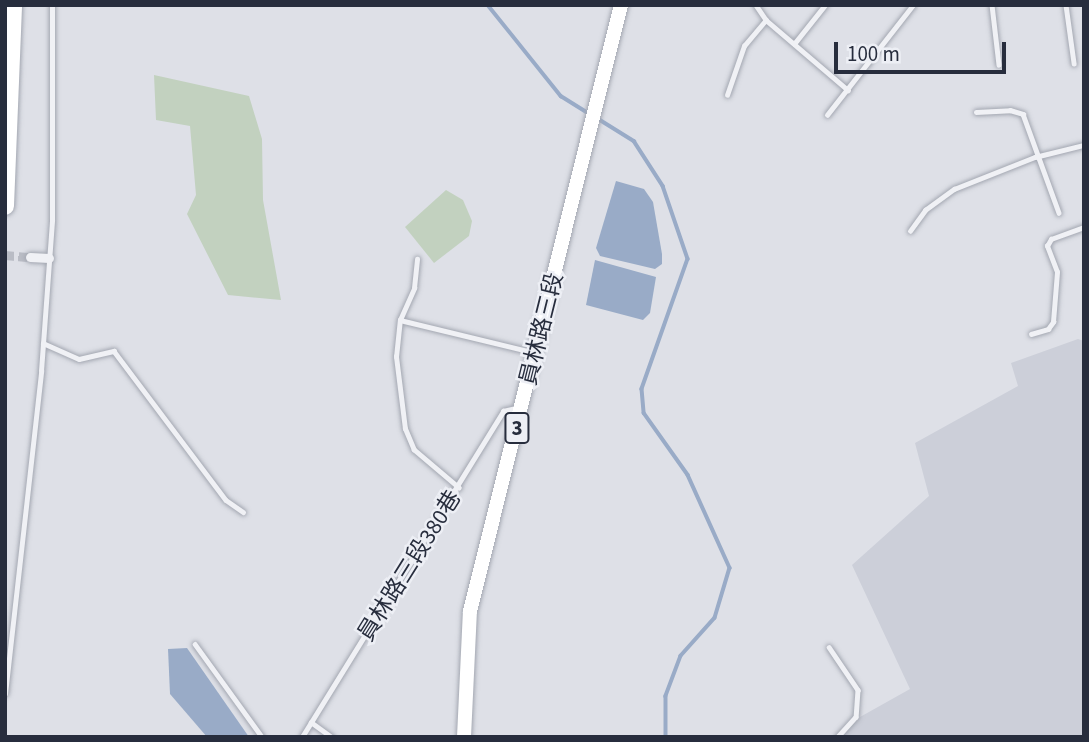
<!DOCTYPE html>
<html>
<head>
<meta charset="utf-8">
<style>
	body { margin:0 }
	#map { position:relative; width:1089px; height:742px; overflow:hidden; background:#dee0e7; font-family:"Source Sans 3","Noto Sans TC",sans-serif }
	div>[style] { position:absolute }
	.built>* { inset:0; background:#cccfd9 }
	.green>* { inset:0; background:#c2d1bf }
	.water>* { inset:0; background:#99abc7 }
	.stream>* { height:3.5px; margin:-1.75px; padding:0 1.75px; transform-origin:1.75px; border-radius:1.75px; background:#99abc7 }
	.minor-tunnel>* { height:9px; margin-top:-4.5px; transform-origin:0; background:repeating-linear-gradient(90deg,#b9bcc5 0 9px,transparent 0 13.5px) }
	.roads { filter:drop-shadow(0 0 2px #a3a7b1) drop-shadow(0 0 2px #a3a7b1) }
	.service>* { height:4.5px; margin:-2.25px; padding:0 2.25px; transform-origin:2.25px; border-radius:2.25px; background:#f0f1f5 }
	.minor>* { height:9px; margin:-4.5px; padding:0 4.5px; transform-origin:4.5px; border-radius:4.5px; background:#f0f1f5 }
	.primary>* { height:14px; margin:-7px; padding:0 7px; transform-origin:7px; border-radius:7px; background:#fff }
	.motorway>* { height:18px; margin:-9px; padding:0 9px; transform-origin:9px; border-radius:9px; background:#fff }
	span { translate:-50% -50%; white-space:nowrap; text-align:center; line-height:1.15; -webkit-text-stroke:5px #edeff5; paint-order:stroke }
	.shield-label span { padding:2px 5px; background:#edeff5; border:2px solid; border-radius:5px; -webkit-text-stroke-width:0 }
	.shield-label { font-size:21px; color:#272d3d; font-weight:700 }
	.street-label { font-size:23px; color:#272d3d }
	.frame { position:absolute; inset:0; border:7px solid #272d3d; pointer-events:none }
	.scale { position:absolute; left:834px; top:42px; width:172px; height:32px; box-sizing:border-box; border:4px solid #272d3d; border-top:0; padding-left:9px; font-size:21px; line-height:24px; white-space:nowrap; color:#272d3d; -webkit-text-stroke:5px #edeff5; paint-order:stroke }
</style>
</head>
<body>
<div id="map">
	<div class="built">
		<i style="clip-path:polygon(1078px 339px,1084px 341px,1084px 737px,840px 737px,860px 717px,910px 689px,852px 565px,929px 496px,915px 443px,1018px 386px,1011px 363px)"></i>
	</div>
	<div class="green">
		<i style="clip-path:polygon(154px 75px,249px 96px,262px 139px,263px 200px,281px 300px,228px 295px,187px 214px,196px 195px,190px 126px,156px 120px)"></i>
		<i style="clip-path:polygon(446px 190px,463px 200px,472px 221px,469px 236px,434px 263px,405px 227px)"></i>
	</div>
	<div class="water">
		<i style="clip-path:polygon(616px 181px,644px 189px,653px 202px,662px 254px,662px 264px,655px 269px,600px 256px,596px 248px)"></i>
		<i style="clip-path:polygon(595px 260px,656px 277px,650px 313px,643px 320px,586px 305px)"></i>
		<i style="clip-path:polygon(187px 648px,249px 737px,207px 737px,170px 694px,168px 649px)"></i>
	</div>
	<div class="stream">
		<i style="left:488px;top:5px;width:117px;rotate:51.3deg"></i>
		<i style="left:561px;top:96px;width:34px;rotate:32deg"></i>
		<i style="left:597px;top:118px;width:44px;rotate:31.9deg"></i>
		<i style="left:634px;top:141px;width:54px;rotate:57.2deg"></i>
		<i style="left:663px;top:186px;width:77px;rotate:71.1deg"></i>
		<i style="left:688px;top:259px;width:138px;rotate:109.5deg"></i>
		<i style="left:642px;top:389px;width:24px;rotate:85deg"></i>
		<i style="left:644px;top:413px;width:76px;rotate:54.6deg"></i>
		<i style="left:688px;top:475px;width:102px;rotate:65.7deg"></i>
		<i style="left:730px;top:568px;width:52px;rotate:106.7deg"></i>
		<i style="left:715px;top:618px;width:51px;rotate:131.8deg"></i>
		<i style="left:681px;top:656px;width:43px;rotate:110.6deg"></i>
		<i style="left:666px;top:696px;width:41px;rotate:90deg"></i>
	</div>
	<div class="minor-tunnel">
		<i style="left:5px;top:255px;width:25px;rotate:5deg"></i>
	</div>
	<div class="roads">
		<div class="service">
			<i style="left:756px;top:5px;width:18px;rotate:56deg"></i>
			<i style="left:766px;top:20px;width:108px;rotate:40.5deg"></i>
			<i style="left:992px;top:5px;width:60px;rotate:83.3deg"></i>
			<i style="left:1066px;top:5px;width:59px;rotate:82.1deg"></i>
			<i style="left:794px;top:44px;width:50px;rotate:-51.5deg"></i>
			<i style="left:727px;top:95px;width:52px;rotate:-70.9deg"></i>
			<i style="left:744px;top:46px;width:34px;rotate:-50deg"></i>
			<i style="left:976px;top:112px;width:34px;rotate:-3deg"></i>
			<i style="left:1010px;top:110px;width:14px;rotate:17deg"></i>
			<i style="left:1023px;top:114px;width:105px;rotate:70deg"></i>
			<i style="left:827px;top:115px;width:140px;rotate:-52deg"></i>
			<i style="left:910px;top:231px;width:26px;rotate:-54deg"></i>
			<i style="left:925px;top:210px;width:36px;rotate:-36deg"></i>
			<i style="left:954px;top:189px;width:87px;rotate:-21.6deg"></i>
			<i style="left:1035px;top:157px;width:50px;rotate:-13.8deg"></i>
			<i style="left:400px;top:320px;width:35px;rotate:-66deg"></i>
			<i style="left:414px;top:288px;width:29px;rotate:-84deg"></i>
			<i style="left:1031px;top:334px;width:18px;rotate:-16deg"></i>
			<i style="left:1048px;top:329px;width:9px;rotate:-54deg"></i>
			<i style="left:1053px;top:322px;width:50px;rotate:-85.4deg"></i>
			<i style="left:1057px;top:272px;width:28px;rotate:-111deg"></i>
			<i style="left:1047px;top:246px;width:8px;rotate:-60deg"></i>
			<i style="left:1051px;top:239px;width:35px;rotate:-20deg"></i>
			<i style="left:43px;top:343px;width:39px;rotate:24deg"></i>
			<i style="left:79px;top:359px;width:36px;rotate:-13deg"></i>
			<i style="left:114px;top:351px;width:186px;rotate:53.1deg"></i>
			<i style="left:226px;top:500px;width:21px;rotate:35deg"></i>
			<i style="left:459px;top:488px;width:59px;rotate:-139.8deg"></i>
			<i style="left:414px;top:450px;width:23px;rotate:-113deg"></i>
			<i style="left:405px;top:429px;width:73px;rotate:-97.1deg"></i>
			<i style="left:396px;top:357px;width:37px;rotate:-84deg"></i>
			<i style="left:400px;top:320px;width:136px;rotate:13.6deg"></i>
			<i style="left:195px;top:644px;width:115px;rotate:54.2deg"></i>
			<i style="left:829px;top:647px;width:52px;rotate:56deg"></i>
			<i style="left:858px;top:690px;width:27px;rotate:94deg"></i>
			<i style="left:856px;top:717px;width:27px;rotate:132deg"></i>
			<i style="left:5px;top:694px;width:325px;rotate:-83.6deg"></i>
			<i style="left:41px;top:371px;width:151px;rotate:-85.8deg"></i>
			<i style="left:52px;top:220px;width:215px;rotate:-90deg"></i>
			<i style="left:311px;top:722px;width:26px;rotate:36deg"></i>
			<i style="left:302px;top:737px;width:383px;rotate:-58.3deg"></i>
			<i style="left:503px;top:411px;width:13px;rotate:-13deg"></i>
		</div>
		<div class="minor">
			<i style="left:30px;top:257px;width:19px;rotate:3deg"></i>
		</div>
		<div class="primary">
			<i style="left:464px;top:737px;width:126px;rotate:-87.3deg"></i>
			<i style="left:470px;top:611px;width:625px;rotate:-76.01deg"></i>
		</div>
		<div class="motorway">
			<i style="left:5px;top:206px;width:201px;rotate:-87.7deg"></i>
		</div>
	</div>
	<div class="shield-label">
		<span style="left:517px;top:428px">3</span>
	</div>
	<div class="street-label">
		<span style="left:542px;top:329px;rotate:-76deg">員林路三段</span>
		<span style="left:410px;top:566px;rotate:-58deg">員林路三段380巷</span>
	</div>
	<div class="frame"></div>
	<div class="scale">100 m</div>
</div>
</body>
</html>
